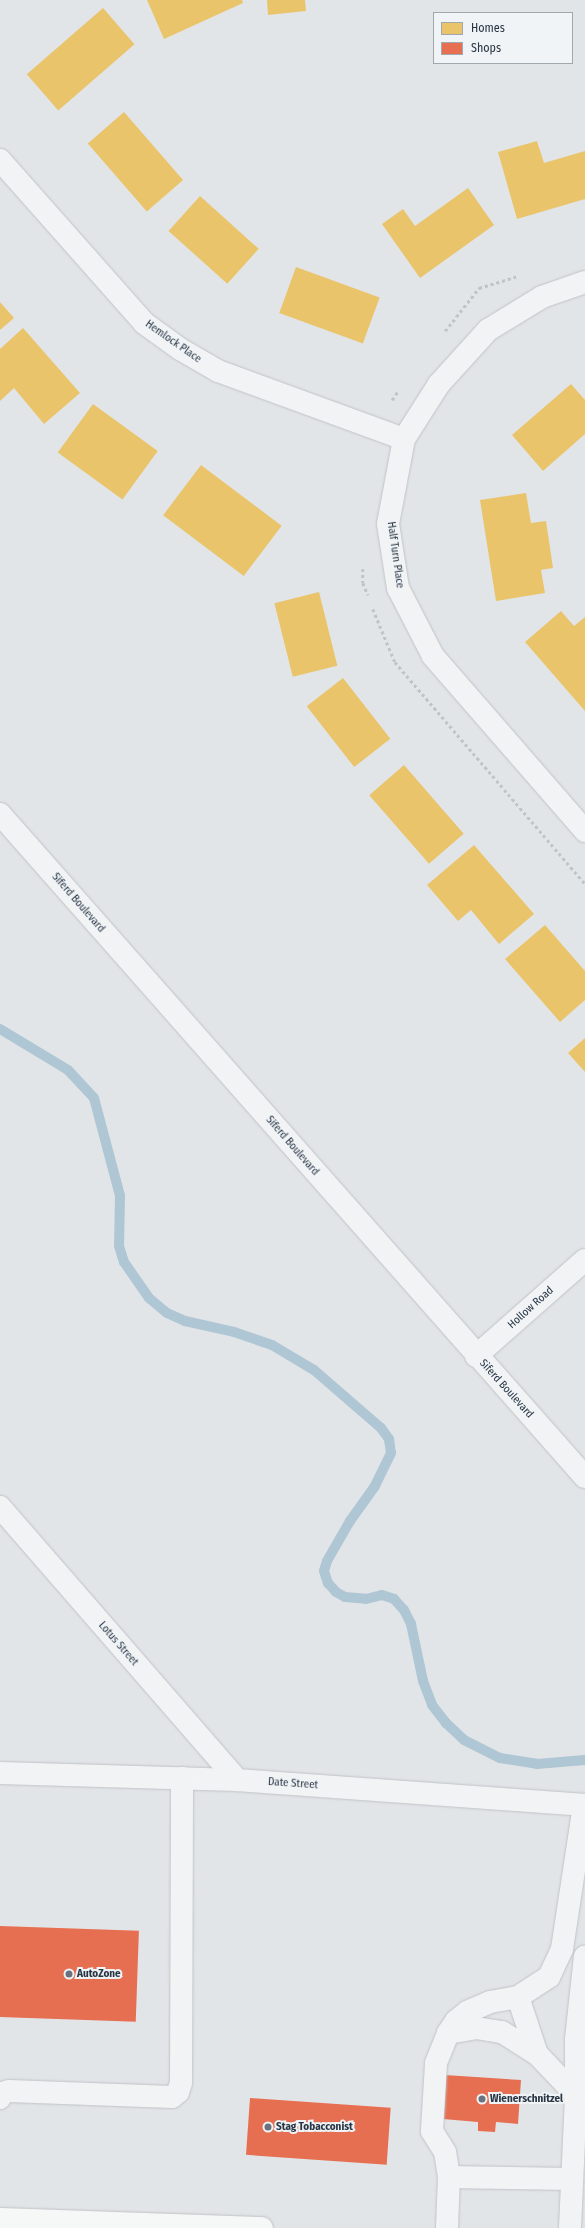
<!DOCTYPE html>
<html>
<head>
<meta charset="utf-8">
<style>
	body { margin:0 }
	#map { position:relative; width:585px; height:2228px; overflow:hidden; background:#e2e5e8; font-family:"Fira Sans Condensed",sans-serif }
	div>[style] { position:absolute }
	.homes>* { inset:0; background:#e9c46a; transform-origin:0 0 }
	.shops>* { inset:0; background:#e76f51; transform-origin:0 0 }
	.stream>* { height:10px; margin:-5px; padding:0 5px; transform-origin:5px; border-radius:5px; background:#afc6d4 }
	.path>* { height:2.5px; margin-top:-1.25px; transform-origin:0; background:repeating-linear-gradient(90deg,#c0c4c7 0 3px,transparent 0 6px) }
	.roads { filter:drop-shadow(0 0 1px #c0c3c6) drop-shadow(0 0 1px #c0c3c6) }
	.minor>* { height:22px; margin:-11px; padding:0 11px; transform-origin:11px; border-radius:11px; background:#f2f3f4 }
	.major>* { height:22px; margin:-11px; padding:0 11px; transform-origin:11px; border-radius:11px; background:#f6f7f7 }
	.dots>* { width:11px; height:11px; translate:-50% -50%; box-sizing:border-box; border:2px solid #f0f4f7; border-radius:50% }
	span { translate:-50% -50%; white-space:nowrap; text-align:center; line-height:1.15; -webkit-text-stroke:4px #f0f4f7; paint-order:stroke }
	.street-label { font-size:11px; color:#283543 }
	.poi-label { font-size:11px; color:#283543; font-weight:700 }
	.left { translate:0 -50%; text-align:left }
	.legend { position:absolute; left:433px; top:12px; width:140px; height:52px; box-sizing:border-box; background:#f0f4f7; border:1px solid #a0a8af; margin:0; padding:5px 7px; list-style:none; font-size:12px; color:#283543 }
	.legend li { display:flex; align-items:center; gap:8px; height:20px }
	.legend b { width:20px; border:1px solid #a0a8af }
</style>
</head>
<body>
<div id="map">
	<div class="homes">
		<i style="clip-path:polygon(147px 0,242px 0,243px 3px,164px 39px)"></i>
		<i style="clip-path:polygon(267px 0,305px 0,306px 11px,268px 15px)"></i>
		<i style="left:103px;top:8px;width:48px;height:101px;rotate:49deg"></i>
		<i style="left:124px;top:112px;width:90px;height:48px;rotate:49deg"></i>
		<i style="clip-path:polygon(537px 141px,544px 163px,585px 151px,585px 199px,517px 219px,498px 152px)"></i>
		<i style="clip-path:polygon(468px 188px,494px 225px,420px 278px,382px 224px,403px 209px,415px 226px)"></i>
		<i style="left:200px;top:196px;width:79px;height:47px;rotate:42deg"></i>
		<i style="left:296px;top:267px;width:89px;height:49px;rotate:20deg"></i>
		<i style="clip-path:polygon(0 302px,14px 318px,0 330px)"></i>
		<i style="clip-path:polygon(23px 328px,80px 393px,44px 424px,14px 388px,0 401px,0 349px)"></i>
		<i style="clip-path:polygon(571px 384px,585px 400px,585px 434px,543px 471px,512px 435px)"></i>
		<i style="left:93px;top:404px;width:80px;height:60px;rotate:36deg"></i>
		<i style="left:201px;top:465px;width:101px;height:63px;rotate:37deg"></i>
		<i style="clip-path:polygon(526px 493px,531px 523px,546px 521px,553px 568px,541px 570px,545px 593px,496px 601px,480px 500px)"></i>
		<i style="left:319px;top:592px;width:76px;height:46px;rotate:76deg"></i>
		<i style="clip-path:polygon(561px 611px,574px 626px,585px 617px,585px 711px,525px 642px)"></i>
		<i style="left:343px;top:678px;width:77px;height:46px;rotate:52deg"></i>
		<i style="left:404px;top:765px;width:91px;height:46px;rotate:49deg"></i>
		<i style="clip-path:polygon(474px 845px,534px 914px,499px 944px,471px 910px,458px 921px,427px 885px)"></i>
		<i style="clip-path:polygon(545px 925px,585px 971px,585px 1000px,560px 1022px,505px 959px)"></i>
		<i style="clip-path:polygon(585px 1038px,585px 1072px,568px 1053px)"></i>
	</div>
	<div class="shops">
		<i style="left:0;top:1926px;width:139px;height:91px;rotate:2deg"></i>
		<i style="clip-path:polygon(445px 2075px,521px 2080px,518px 2124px,496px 2122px,495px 2132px,478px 2131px,478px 2122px,443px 2119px)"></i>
		<i style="left:250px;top:2098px;width:141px;height:57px;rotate:4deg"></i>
	</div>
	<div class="stream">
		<i style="left:0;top:1029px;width:79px;rotate:31.1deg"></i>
		<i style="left:68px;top:1070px;width:38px;rotate:47deg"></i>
		<i style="left:94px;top:1098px;width:101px;rotate:75.1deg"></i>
		<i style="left:120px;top:1196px;width:50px;rotate:91.1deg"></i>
		<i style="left:119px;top:1246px;width:17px;rotate:73deg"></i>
		<i style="left:124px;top:1262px;width:44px;rotate:55.2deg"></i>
		<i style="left:149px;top:1298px;width:23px;rotate:40deg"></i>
		<i style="left:167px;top:1313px;width:20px;rotate:24deg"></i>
		<i style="left:185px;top:1321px;width:50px;rotate:12.7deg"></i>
		<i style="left:234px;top:1332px;width:40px;rotate:18.9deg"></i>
		<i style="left:272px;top:1345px;width:49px;rotate:30.8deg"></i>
		<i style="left:314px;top:1370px;width:89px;rotate:40.9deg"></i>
		<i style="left:381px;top:1428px;width:14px;rotate:54deg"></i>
		<i style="left:389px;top:1439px;width:14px;rotate:82deg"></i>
		<i style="left:391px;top:1453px;width:37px;rotate:116deg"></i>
		<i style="left:375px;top:1486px;width:43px;rotate:125.5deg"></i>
		<i style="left:350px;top:1521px;width:46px;rotate:119.9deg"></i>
		<i style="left:327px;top:1561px;width:10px;rotate:107deg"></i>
		<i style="left:324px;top:1571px;width:13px;rotate:72deg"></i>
		<i style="left:328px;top:1583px;width:12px;rotate:48deg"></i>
		<i style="left:336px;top:1592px;width:10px;rotate:29deg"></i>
		<i style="left:345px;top:1597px;width:21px;rotate:5deg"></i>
		<i style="left:366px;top:1599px;width:16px;rotate:-14deg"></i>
		<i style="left:382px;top:1595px;width:13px;rotate:18deg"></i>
		<i style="left:394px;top:1599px;width:15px;rotate:48deg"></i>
		<i style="left:404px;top:1610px;width:16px;rotate:63deg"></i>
		<i style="left:411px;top:1624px;width:58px;rotate:78.1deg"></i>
		<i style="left:423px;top:1681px;width:26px;rotate:69deg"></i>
		<i style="left:432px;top:1705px;width:23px;rotate:52deg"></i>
		<i style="left:446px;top:1723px;width:25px;rotate:43deg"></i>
		<i style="left:464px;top:1740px;width:40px;rotate:26.6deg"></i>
		<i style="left:500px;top:1758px;width:37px;rotate:9deg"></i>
		<i style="left:537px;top:1764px;width:48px;rotate:-4.8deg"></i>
	</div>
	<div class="path">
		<i style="left:445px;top:331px;width:55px;rotate:-51.7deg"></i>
		<i style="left:479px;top:288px;width:41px;rotate:-17.1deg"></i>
		<i style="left:392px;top:400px;width:11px;rotate:-56deg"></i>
		<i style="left:363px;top:569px;width:14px;rotate:90deg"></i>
		<i style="left:363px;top:583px;width:13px;rotate:67deg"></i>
		<i style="left:373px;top:609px;width:57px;rotate:67.5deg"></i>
		<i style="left:395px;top:662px;width:292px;rotate:49.4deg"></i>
	</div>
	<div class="roads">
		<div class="minor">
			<i style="left:0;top:160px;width:217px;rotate:48.5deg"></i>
			<i style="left:144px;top:323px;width:44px;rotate:35.8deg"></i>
			<i style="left:180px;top:349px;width:44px;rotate:30.1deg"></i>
			<i style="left:218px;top:371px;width:198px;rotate:20.1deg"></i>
			<i style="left:585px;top:282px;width:46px;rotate:160.8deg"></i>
			<i style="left:542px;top:297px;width:63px;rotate:148.6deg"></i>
			<i style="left:488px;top:330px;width:73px;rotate:132.2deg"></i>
			<i style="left:439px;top:384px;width:65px;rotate:122.5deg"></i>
			<i style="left:404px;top:439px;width:86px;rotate:100.7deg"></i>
			<i style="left:388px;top:524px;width:65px;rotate:81.1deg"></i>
			<i style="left:398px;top:588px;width:76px;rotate:62.8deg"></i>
			<i style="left:433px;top:656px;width:232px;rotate:49deg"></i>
			<i style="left:0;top:814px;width:884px;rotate:48.58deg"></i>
			<i style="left:476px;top:1356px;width:145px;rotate:-41.4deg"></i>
			<i style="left:0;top:1507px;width:362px;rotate:49deg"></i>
			<i style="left:0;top:1773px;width:237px;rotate:1.7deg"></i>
			<i style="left:237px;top:1780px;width:349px;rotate:4.1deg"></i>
			<i style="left:518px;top:1997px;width:60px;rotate:71.6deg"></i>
			<i style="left:448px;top:2033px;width:28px;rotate:-10deg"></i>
			<i style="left:476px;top:2028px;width:26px;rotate:9deg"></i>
			<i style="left:502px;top:2032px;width:41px;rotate:32.2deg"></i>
			<i style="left:537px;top:2054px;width:57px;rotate:46.4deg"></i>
			<i style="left:0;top:2098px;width:5px;rotate:-68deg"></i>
			<i style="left:2px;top:2093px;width:7px;rotate:-16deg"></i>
			<i style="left:9px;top:2091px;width:163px;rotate:2.1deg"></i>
			<i style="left:172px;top:2097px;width:8px;rotate:-40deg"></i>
			<i style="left:178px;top:2092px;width:9px;rotate:-72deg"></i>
			<i style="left:181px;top:2083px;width:305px;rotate:-89.8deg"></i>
			<i style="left:449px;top:2177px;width:122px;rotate:0.9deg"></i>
			<i style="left:447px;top:2228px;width:51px;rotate:-87.8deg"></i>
			<i style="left:449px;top:2177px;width:25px;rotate:-99deg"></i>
			<i style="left:445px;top:2152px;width:25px;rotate:-122deg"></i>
			<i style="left:432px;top:2131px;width:68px;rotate:-86.6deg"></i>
			<i style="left:436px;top:2063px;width:32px;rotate:-68deg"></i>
			<i style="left:448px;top:2033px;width:14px;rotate:-56deg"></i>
			<i style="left:456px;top:2021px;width:14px;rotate:-39deg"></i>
			<i style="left:467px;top:2012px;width:25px;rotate:-23deg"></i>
			<i style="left:490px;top:2002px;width:28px;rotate:-10deg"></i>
			<i style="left:518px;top:1997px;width:37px;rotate:-33deg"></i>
			<i style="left:549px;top:1977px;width:31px;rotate:-65deg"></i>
			<i style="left:562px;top:1949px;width:146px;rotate:-81.3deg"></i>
			<i style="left:570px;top:2228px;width:133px;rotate:-87.4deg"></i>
			<i style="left:576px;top:2095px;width:56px;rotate:-90deg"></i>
			<i style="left:576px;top:2039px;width:83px;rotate:-83.8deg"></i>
		</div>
		<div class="major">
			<i style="left:0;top:2219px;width:262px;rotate:2deg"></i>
		</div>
	</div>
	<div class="dots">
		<i style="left:69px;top:1974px;background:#69737d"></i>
		<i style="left:482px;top:2099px;background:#69737d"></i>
		<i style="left:268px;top:2127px;background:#69737d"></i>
	</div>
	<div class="street-label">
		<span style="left:173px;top:342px;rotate:35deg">Hemlock Place</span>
		<span style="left:395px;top:555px;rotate:82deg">Half Turn Place</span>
		<span style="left:78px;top:903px;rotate:49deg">Siferd Boulevard</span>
		<span style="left:292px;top:1146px;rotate:49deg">Siferd Boulevard</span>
		<span style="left:531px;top:1308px;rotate:-42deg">Hollow Road</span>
		<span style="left:506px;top:1389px;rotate:48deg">Siferd Boulevard</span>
		<span style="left:118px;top:1644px;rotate:49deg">Lotus Street</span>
		<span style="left:293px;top:1784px;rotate:4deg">Date Street</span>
	</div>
	<div class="poi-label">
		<span class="left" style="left:77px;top:1974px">AutoZone</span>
		<span class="left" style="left:490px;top:2099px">Wienerschnitzel</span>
		<span class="left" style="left:276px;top:2127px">Stag Tobacconist</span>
	</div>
	<ul class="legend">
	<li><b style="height:11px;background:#e9c46a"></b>Homes</li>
	<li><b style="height:11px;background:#e76f51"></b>Shops</li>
	</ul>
</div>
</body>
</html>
